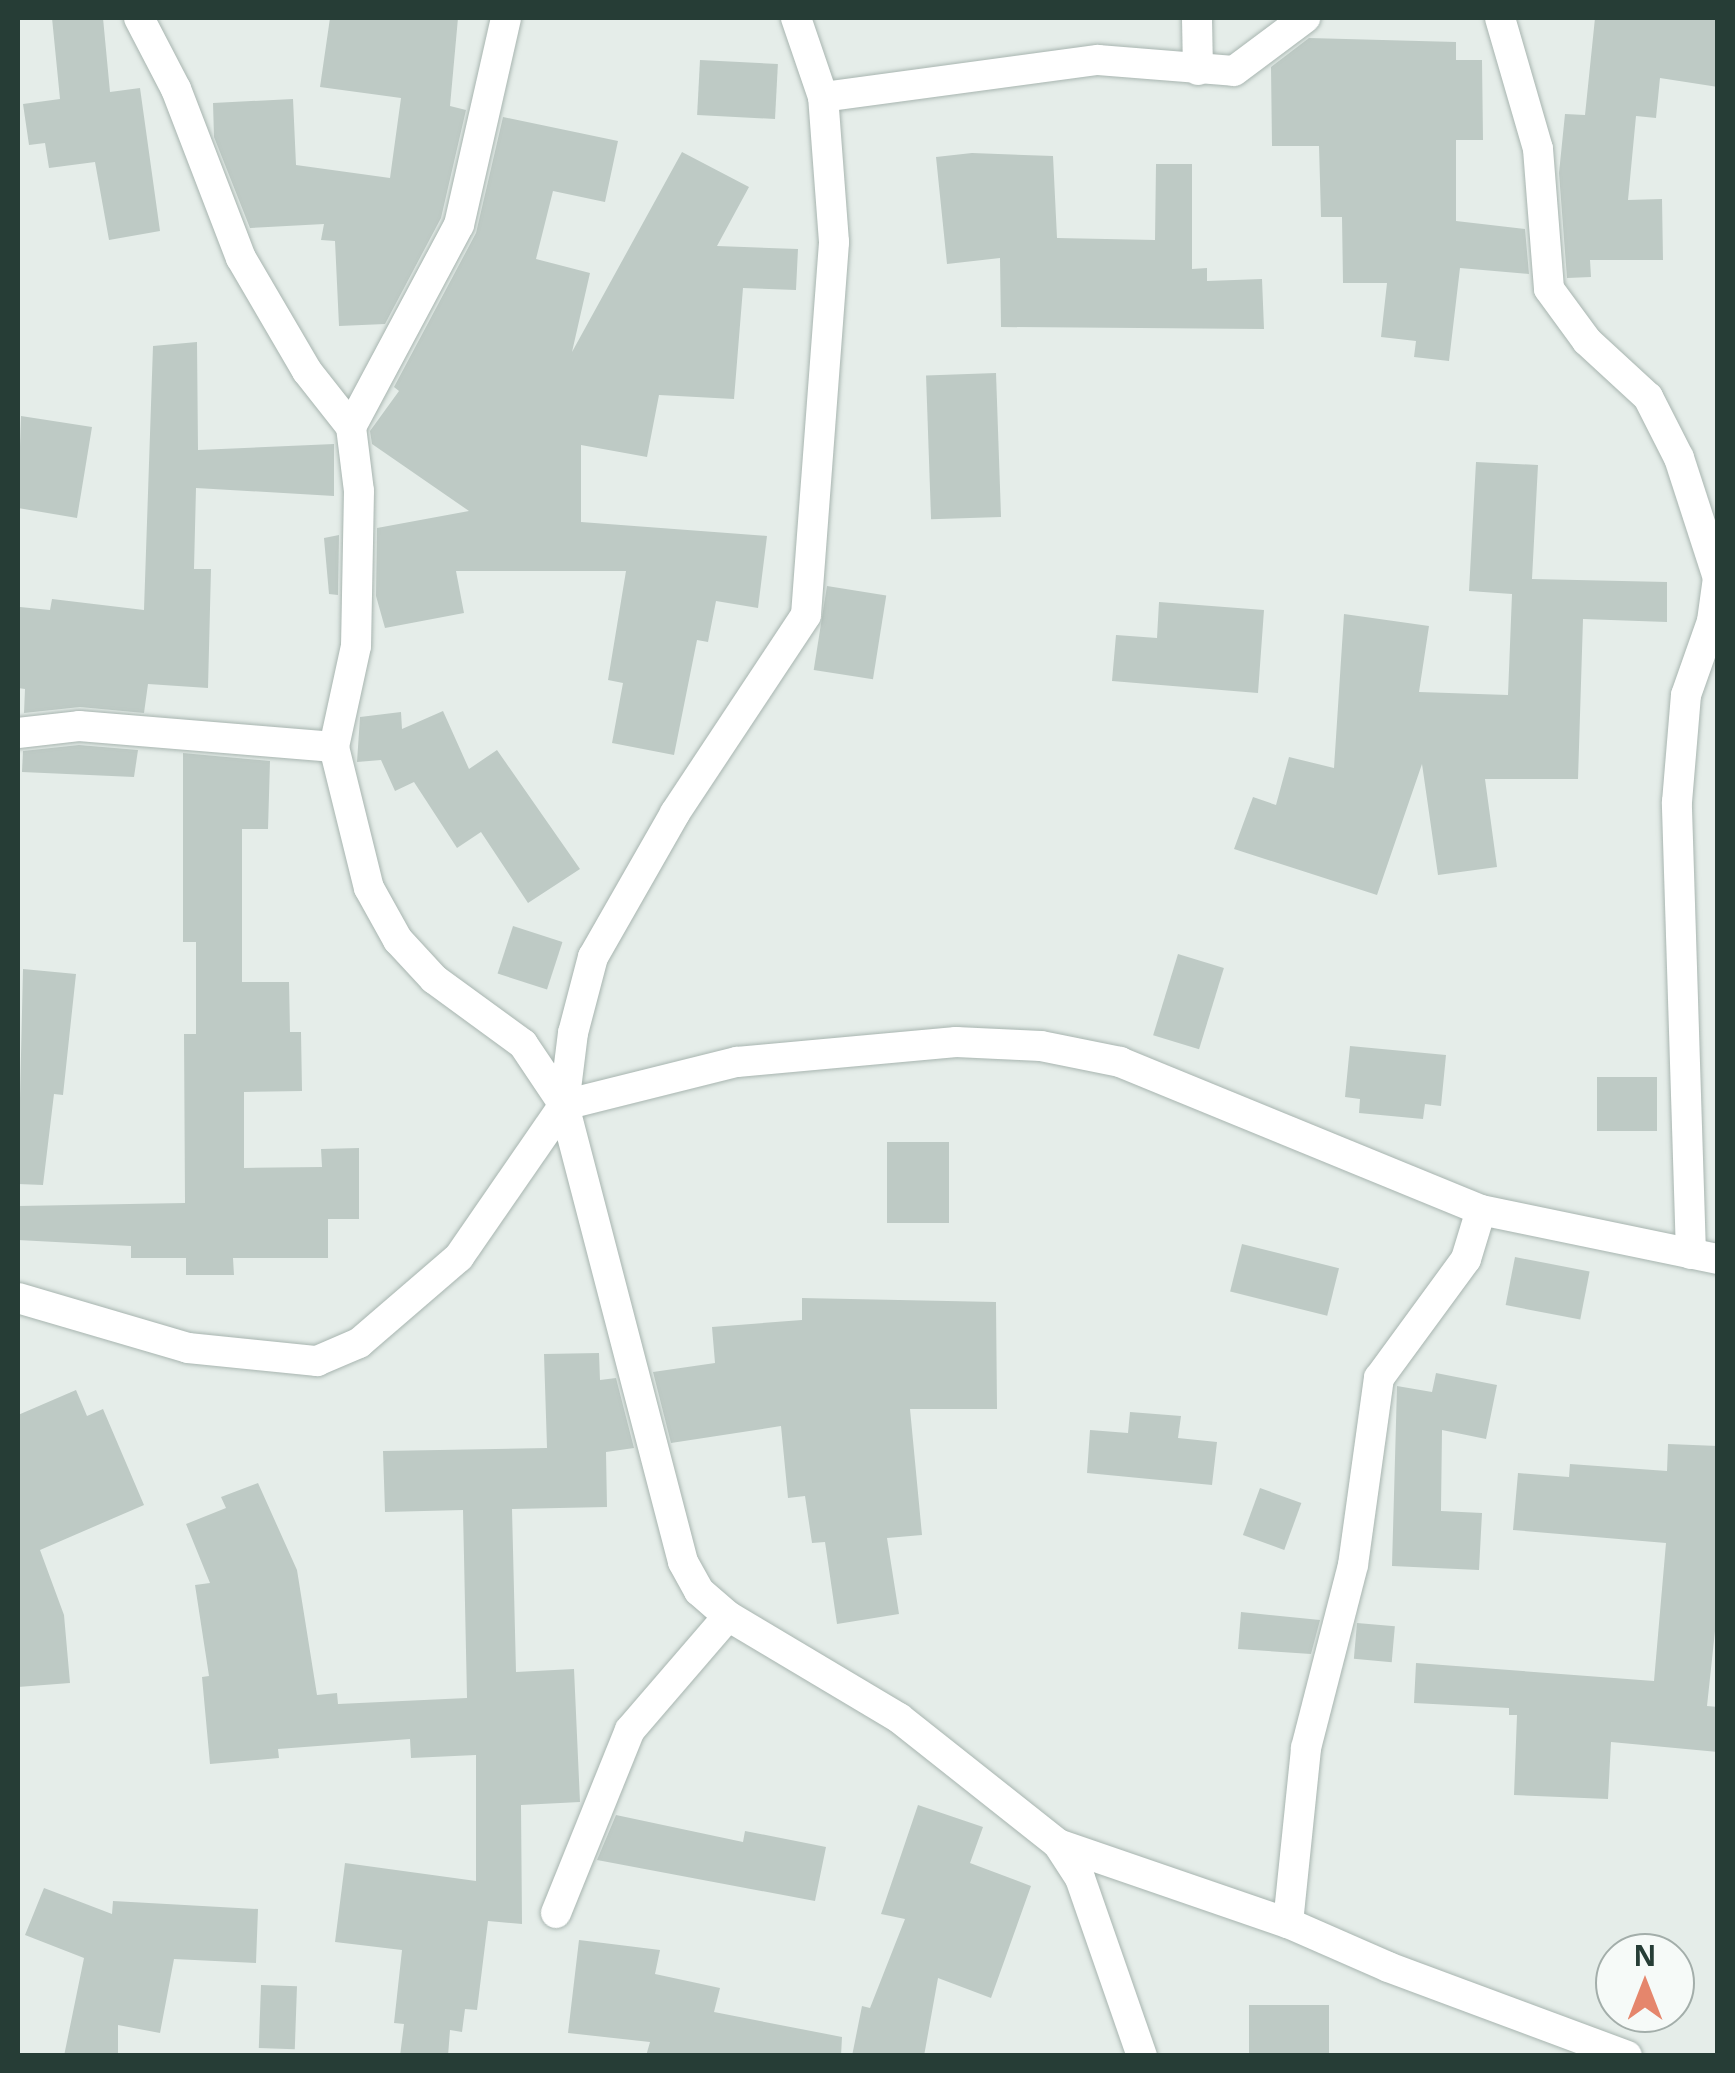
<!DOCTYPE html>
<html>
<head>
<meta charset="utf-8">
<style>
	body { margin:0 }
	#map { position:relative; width:1735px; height:2073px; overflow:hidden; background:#e5ede9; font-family:"Noto Sans",sans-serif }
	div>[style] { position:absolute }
	.building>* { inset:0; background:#becac5; transform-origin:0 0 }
	.roads { filter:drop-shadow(0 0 2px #a8b5b0) drop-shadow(0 0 2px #a8b5b0) }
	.minor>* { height:30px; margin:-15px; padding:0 15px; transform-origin:15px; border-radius:15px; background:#fff }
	span { translate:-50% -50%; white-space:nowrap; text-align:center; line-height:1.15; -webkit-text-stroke:9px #f6faf8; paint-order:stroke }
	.frame { position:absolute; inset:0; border:20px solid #263d36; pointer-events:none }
	.north { position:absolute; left:1595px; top:1933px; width:100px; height:100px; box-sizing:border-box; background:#f6faf8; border:2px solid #a3aeaa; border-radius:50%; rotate:0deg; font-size:28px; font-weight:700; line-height:40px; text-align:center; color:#263d36 }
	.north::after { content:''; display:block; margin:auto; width:35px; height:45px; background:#e5866c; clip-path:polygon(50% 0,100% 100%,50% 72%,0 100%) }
</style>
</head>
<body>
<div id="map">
	<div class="building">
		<i style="clip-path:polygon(52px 18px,103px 18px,110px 92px,140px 88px,160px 231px,109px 240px,95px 162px,49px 168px,45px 143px,29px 145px,23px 104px,60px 99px)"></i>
		<i style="clip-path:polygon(330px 18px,458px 18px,450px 106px,466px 110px,441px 218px,385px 324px,339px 326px,335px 241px,321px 240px,324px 224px,250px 228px,214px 137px,213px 103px,293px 99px,296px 165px,390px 178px,401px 98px,320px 87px)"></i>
		<i style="clip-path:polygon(1595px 18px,1718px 18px,1718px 87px,1660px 78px,1656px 118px,1636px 116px,1628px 200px,1662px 199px,1663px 260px,1590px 260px,1591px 277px,1567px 278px,1559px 173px,1565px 114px,1585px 115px)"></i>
		<i style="clip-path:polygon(1309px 38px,1456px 42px,1456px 60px,1482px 60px,1483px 140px,1456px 140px,1456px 221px,1525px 229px,1529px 274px,1460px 268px,1449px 361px,1414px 357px,1416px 341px,1381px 337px,1387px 283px,1343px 283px,1342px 217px,1321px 217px,1319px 146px,1272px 146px,1271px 67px)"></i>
		<i style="left:700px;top:60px;width:78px;height:55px;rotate:3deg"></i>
		<i style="clip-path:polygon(503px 117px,618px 141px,605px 202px,553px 191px,536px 259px,590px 273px,572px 352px,682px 152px,749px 187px,717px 246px,798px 249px,796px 290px,743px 288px,734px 399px,659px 395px,647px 457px,581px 445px,581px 522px,767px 536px,758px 608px,716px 601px,708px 642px,697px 640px,674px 755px,612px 743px,623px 683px,608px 680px,626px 571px,456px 571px,464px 613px,385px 628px,376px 596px,377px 528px,469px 511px,372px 444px,370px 431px,399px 391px,394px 387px,476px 233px)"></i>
		<i style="clip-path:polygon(972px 153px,1053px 156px,1057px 238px,1155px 240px,1156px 164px,1192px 164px,1192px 269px,1207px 268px,1207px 281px,1262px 279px,1264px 329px,1001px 327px,1000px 258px,947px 264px,936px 157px)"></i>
		<i style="clip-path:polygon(197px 342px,198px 450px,334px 444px,334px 496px,196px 488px,194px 569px,211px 569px,208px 688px,148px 684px,144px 713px,80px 707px,24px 713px,25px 689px,18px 688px,20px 607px,50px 610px,52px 599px,144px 610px,153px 346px)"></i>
		<i style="left:996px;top:373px;width:144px;height:70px;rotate:88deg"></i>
		<i style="clip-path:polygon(21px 416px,92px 427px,77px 518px,18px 508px)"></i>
		<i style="clip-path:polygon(1476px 462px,1538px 465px,1532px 579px,1667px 582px,1667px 622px,1583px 619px,1578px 779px,1485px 779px,1497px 867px,1438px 875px,1422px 764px,1377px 895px,1234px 849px,1253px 797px,1276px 805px,1289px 757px,1334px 768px,1344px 614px,1429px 626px,1419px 692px,1508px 695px,1512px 594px,1469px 591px)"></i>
		<i style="clip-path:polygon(339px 535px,338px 595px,329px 594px,324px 538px)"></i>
		<i style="left:827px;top:586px;width:60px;height:85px;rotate:9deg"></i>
		<i style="clip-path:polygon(1159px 602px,1264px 610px,1258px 693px,1112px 681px,1116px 635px,1157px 638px)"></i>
		<i style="clip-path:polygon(443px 711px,469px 769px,497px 750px,580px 869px,528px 903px,481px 832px,457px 848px,414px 782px,395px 791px,381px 760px,357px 762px,360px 717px,401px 712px,402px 729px)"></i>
		<i style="clip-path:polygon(79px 745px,138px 750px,134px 777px,22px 772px,23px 751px)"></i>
		<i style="clip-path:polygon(183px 753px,270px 761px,268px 829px,242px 829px,242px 982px,289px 982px,290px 1032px,301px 1032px,302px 1091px,244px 1092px,244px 1168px,322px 1167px,321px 1149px,359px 1148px,359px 1219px,328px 1219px,328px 1258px,233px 1258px,234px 1275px,186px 1275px,186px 1258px,131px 1258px,131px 1246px,18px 1240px,18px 1206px,185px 1203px,184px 1034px,196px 1034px,196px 942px,183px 942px)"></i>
		<i style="left:513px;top:926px;width:52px;height:50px;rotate:18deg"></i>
		<i style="left:1178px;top:954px;width:48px;height:85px;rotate:17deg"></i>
		<i style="clip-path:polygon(23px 969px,76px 974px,63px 1095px,54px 1094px,43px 1185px,18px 1184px)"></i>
		<i style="clip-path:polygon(1350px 1046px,1446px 1055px,1441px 1106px,1425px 1104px,1423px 1119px,1359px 1113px,1360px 1099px,1345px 1097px)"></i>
		<i style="left:1597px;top:1077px;width:60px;height:54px"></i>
		<i style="left:887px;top:1142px;width:62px;height:81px"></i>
		<i style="left:1242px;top:1244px;width:100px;height:49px;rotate:14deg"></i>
		<i style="left:1515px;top:1257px;width:76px;height:49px;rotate:11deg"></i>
		<i style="clip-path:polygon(802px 1298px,996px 1302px,997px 1409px,910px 1409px,922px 1535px,887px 1538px,899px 1614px,837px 1624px,825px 1542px,812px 1543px,805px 1496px,788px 1498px,781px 1426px,671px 1443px,653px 1372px,715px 1363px,712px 1327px,802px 1320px)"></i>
		<i style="clip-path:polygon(599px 1353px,600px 1380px,616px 1378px,634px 1448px,606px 1452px,607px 1507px,512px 1509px,516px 1672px,574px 1669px,580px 1802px,521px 1805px,522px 1924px,488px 1921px,477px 2010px,465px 2009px,462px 2032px,450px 2030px,448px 2056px,400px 2056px,404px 2024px,394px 2023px,402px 1950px,335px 1942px,345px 1863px,476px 1881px,476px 1755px,411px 1758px,410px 1739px,278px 1749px,279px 1758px,210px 1764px,202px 1677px,209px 1676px,195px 1585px,210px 1583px,186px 1524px,226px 1508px,221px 1497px,258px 1483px,297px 1570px,317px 1695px,337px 1693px,338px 1704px,467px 1698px,463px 1510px,385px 1512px,383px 1451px,547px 1448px,544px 1354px)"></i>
		<i style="clip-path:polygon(1436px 1373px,1497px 1385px,1486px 1439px,1442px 1430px,1441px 1511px,1482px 1513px,1479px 1570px,1392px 1566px,1397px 1386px,1432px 1392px)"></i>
		<i style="clip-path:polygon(76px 1390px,87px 1416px,103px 1409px,144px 1505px,40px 1550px,64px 1615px,70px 1683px,18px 1687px,18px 1415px)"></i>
		<i style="clip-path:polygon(1130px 1412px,1181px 1416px,1178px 1438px,1217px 1442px,1212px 1485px,1087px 1473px,1090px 1430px,1128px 1433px)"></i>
		<i style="clip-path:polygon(1668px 1444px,1718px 1446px,1718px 1603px,1707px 1706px,1718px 1707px,1718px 1752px,1611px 1742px,1608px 1799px,1514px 1795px,1517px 1715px,1509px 1715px,1509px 1708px,1414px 1703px,1416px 1663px,1654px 1681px,1666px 1543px,1513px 1530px,1518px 1473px,1569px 1477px,1570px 1464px,1667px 1471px)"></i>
		<i style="left:1260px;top:1488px;width:44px;height:50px;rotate:20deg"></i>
		<i style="clip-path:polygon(1241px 1612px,1320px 1620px,1311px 1654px,1238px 1649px)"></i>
		<i style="left:1357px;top:1623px;width:38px;height:36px;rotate:5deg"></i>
		<i style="clip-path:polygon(918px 1805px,983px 1827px,970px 1863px,1031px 1886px,991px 1998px,938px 1978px,924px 2056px,852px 2056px,862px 2006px,870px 2008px,905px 1919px,881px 1914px)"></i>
		<i style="clip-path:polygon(616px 1815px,743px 1842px,745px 1831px,826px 1847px,815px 1901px,597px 1860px)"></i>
		<i style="clip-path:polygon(44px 1888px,112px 1914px,113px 1901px,258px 1909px,256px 1963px,174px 1959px,160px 2033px,118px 2025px,118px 2056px,64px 2056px,84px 1958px,25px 1935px)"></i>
		<i style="clip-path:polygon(579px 1940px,660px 1950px,655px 1974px,720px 1988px,714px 2012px,842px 2037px,841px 2056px,646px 2056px,650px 2042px,568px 2033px)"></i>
		<i style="left:261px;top:1985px;width:36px;height:63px;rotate:2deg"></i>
		<i style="left:1329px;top:2005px;width:51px;height:80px;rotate:90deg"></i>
	</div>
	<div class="roads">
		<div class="minor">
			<i style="left:139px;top:18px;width:80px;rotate:62.5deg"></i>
			<i style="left:176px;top:89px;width:181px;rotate:69deg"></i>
			<i style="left:241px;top:258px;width:131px;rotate:59.7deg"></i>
			<i style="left:307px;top:371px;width:71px;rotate:51.8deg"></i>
			<i style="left:351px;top:427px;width:64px;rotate:82.9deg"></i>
			<i style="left:359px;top:491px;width:155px;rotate:91.1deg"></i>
			<i style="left:356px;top:646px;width:103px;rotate:102.3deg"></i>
			<i style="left:334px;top:747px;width:145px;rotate:76.1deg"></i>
			<i style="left:369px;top:888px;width:60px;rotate:60.9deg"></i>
			<i style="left:398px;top:940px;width:53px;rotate:47.3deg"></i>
			<i style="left:434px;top:979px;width:110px;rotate:36.1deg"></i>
			<i style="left:523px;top:1044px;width:73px;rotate:56.1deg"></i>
			<i style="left:564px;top:1105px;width:472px;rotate:75.4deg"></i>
			<i style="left:683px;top:1562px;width:33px;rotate:61deg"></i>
			<i style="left:699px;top:1591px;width:38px;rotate:41deg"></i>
			<i style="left:728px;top:1616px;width:199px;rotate:30.8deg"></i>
			<i style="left:899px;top:1718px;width:203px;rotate:38.4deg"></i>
			<i style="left:1058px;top:1844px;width:40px;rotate:57.1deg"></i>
			<i style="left:1080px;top:1878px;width:188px;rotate:70.8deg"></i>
			<i style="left:1197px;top:18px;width:52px;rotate:88.9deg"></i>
			<i style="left:1500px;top:18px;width:136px;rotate:73.8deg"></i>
			<i style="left:1538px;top:149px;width:140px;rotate:85.5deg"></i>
			<i style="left:1549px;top:289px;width:64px;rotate:53.8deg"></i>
			<i style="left:1587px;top:341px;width:83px;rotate:42.6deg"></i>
			<i style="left:1648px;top:397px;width:68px;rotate:63.1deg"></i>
			<i style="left:1679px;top:458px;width:126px;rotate:72deg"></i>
			<i style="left:823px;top:97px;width:277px;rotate:-7.7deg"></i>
			<i style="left:1098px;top:60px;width:136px;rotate:4.6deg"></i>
			<i style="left:1234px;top:71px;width:89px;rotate:-36.7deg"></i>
			<i style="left:351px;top:427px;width:229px;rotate:-61.9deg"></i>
			<i style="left:459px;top:225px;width:212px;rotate:-77.2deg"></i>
			<i style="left:18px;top:733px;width:61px;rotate:-6.5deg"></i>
			<i style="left:79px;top:726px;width:256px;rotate:4.7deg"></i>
			<i style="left:564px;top:1105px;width:73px;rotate:-82.9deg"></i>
			<i style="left:573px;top:1033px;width:79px;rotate:-75.3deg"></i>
			<i style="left:593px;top:957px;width:166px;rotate:-60.3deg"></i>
			<i style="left:675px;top:813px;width:237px;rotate:-56.5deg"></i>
			<i style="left:806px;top:615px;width:374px;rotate:-85.7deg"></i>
			<i style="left:834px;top:242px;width:145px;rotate:-94.3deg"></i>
			<i style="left:823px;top:97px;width:83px;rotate:-108.9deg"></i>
			<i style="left:1691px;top:1254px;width:452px;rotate:-91.8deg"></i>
			<i style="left:1677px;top:802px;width:107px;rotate:-85.2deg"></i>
			<i style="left:1686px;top:695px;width:78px;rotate:-70.6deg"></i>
			<i style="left:1712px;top:621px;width:43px;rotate:-82.1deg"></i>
			<i style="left:18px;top:1298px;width:177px;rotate:16.4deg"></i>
			<i style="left:188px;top:1348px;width:130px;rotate:5.8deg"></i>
			<i style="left:317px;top:1361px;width:46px;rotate:-23.2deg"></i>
			<i style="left:359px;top:1343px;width:132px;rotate:-40.7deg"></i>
			<i style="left:459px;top:1257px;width:185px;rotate:-55.4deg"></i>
			<i style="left:564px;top:1105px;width:178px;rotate:-14deg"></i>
			<i style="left:737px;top:1062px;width:220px;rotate:-5.2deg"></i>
			<i style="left:956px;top:1042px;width:85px;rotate:2.7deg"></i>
			<i style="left:1041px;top:1046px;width:81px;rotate:11.4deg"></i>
			<i style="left:1120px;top:1062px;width:390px;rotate:22.3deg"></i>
			<i style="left:1481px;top:1210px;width:242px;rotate:11.7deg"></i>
			<i style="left:1058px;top:1844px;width:243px;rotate:19deg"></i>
			<i style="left:1288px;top:1923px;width:109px;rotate:23.7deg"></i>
			<i style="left:1388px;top:1967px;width:255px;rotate:20.4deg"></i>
			<i style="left:556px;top:1913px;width:197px;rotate:-68deg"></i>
			<i style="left:630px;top:1730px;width:150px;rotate:-49.3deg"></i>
			<i style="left:1288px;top:1923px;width:176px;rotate:-84.1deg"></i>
			<i style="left:1306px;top:1748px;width:189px;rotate:-75.6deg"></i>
			<i style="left:1353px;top:1565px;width:189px;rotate:-82.1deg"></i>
			<i style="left:1379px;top:1378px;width:147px;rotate:-53.8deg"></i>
			<i style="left:1466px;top:1259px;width:51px;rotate:-73deg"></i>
		</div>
	</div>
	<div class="frame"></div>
	<div class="north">N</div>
</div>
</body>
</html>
